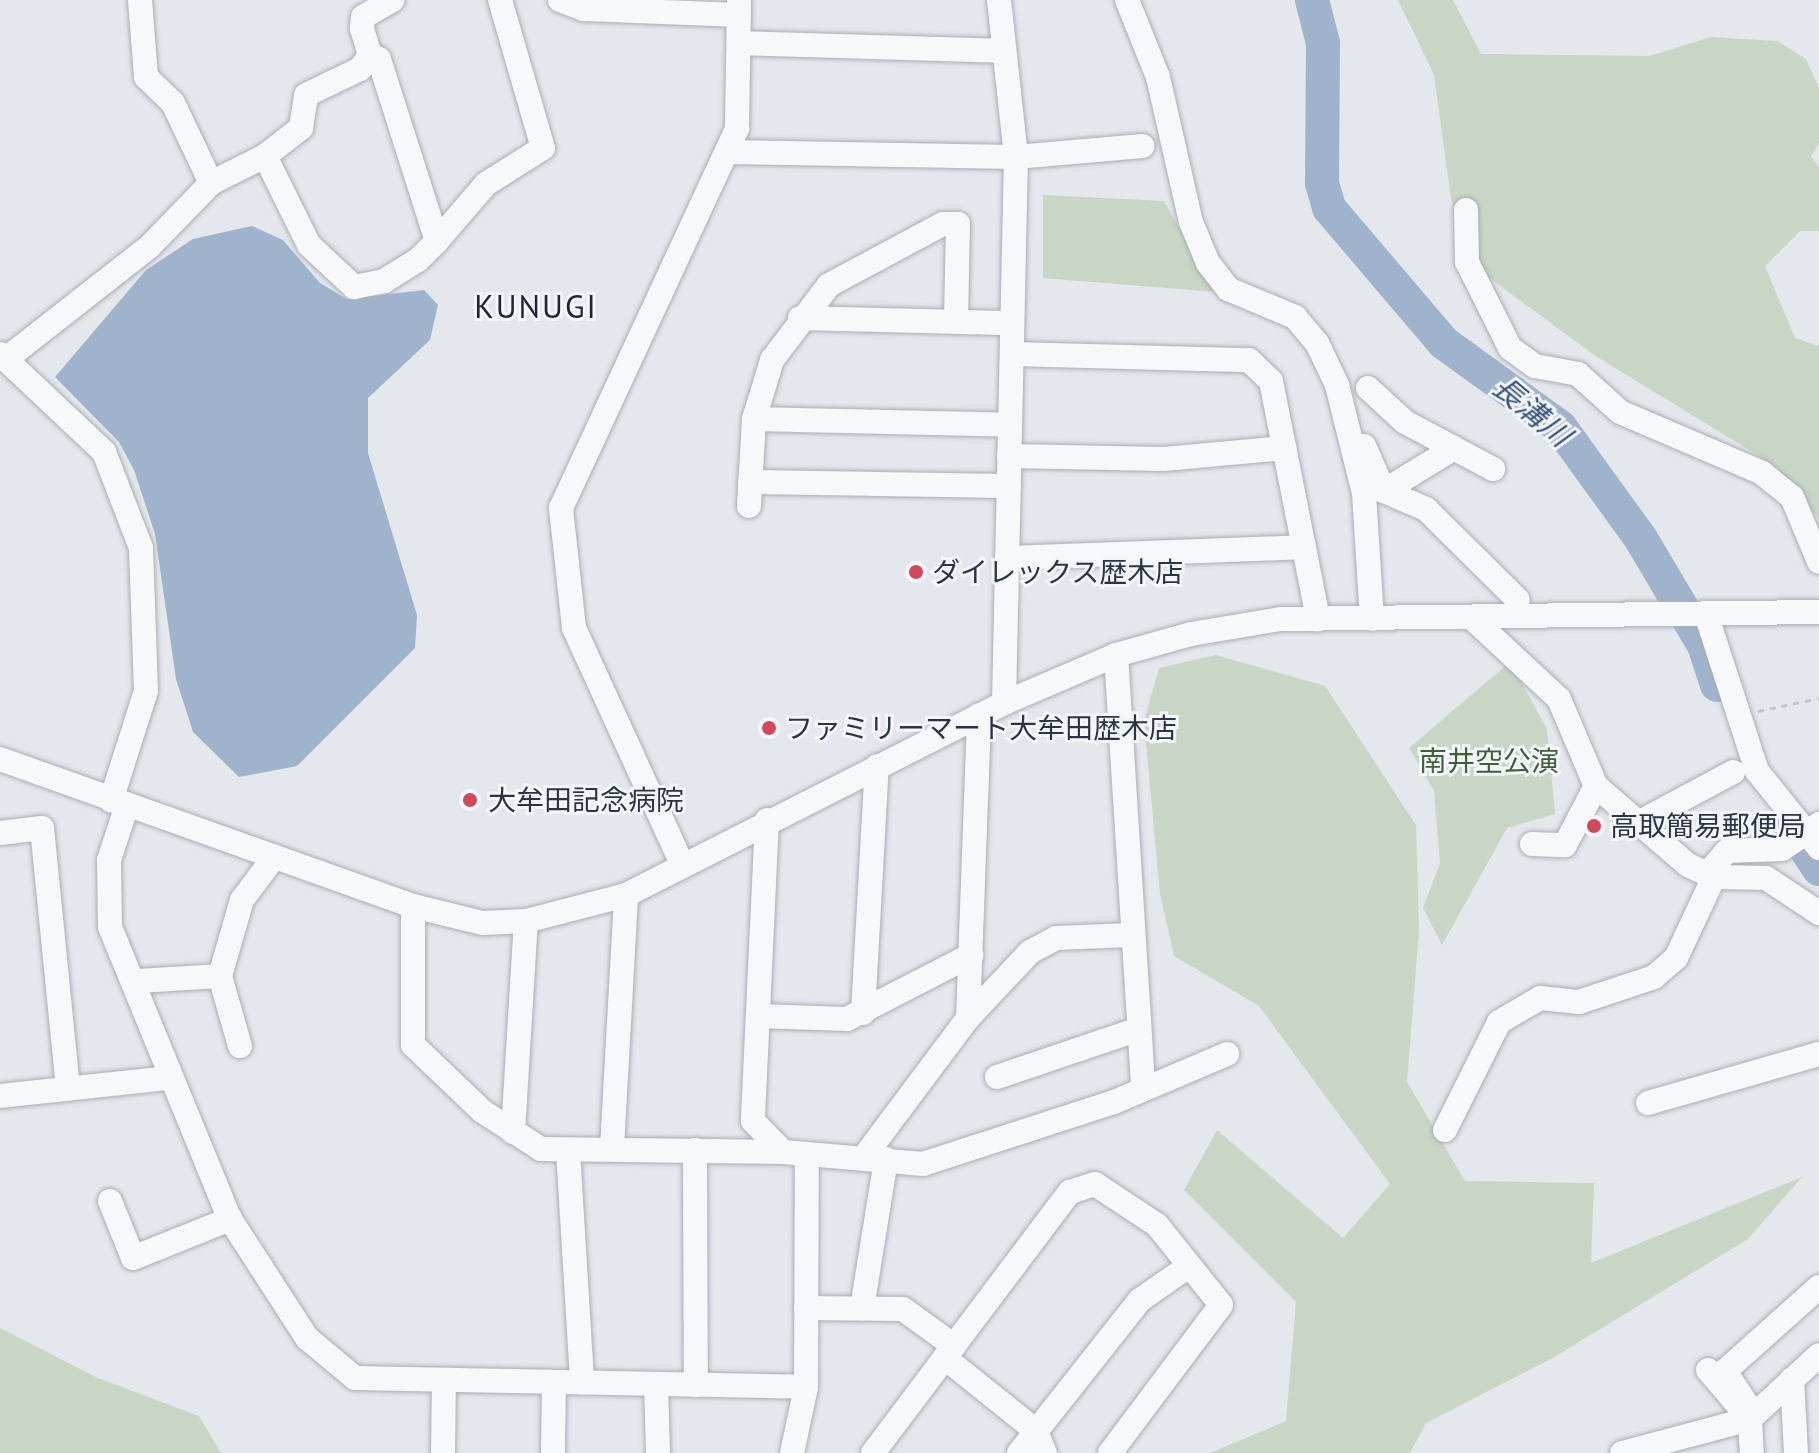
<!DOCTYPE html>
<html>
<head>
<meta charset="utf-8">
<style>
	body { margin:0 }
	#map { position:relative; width:1819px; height:1453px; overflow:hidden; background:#e4e7ec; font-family:"PT Sans","Noto Sans JP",sans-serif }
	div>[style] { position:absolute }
	.green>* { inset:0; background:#c9d6c5 }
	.water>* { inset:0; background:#9fb4cc }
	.river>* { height:34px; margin:-17px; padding:0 17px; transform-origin:17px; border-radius:17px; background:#9fb4cc }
	.path>* { height:3px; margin-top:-1.5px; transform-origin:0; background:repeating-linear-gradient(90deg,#c2c5cb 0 6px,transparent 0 12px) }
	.roads { filter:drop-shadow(0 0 2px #a9aeb7) drop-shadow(0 0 2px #a9aeb7) }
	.minor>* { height:24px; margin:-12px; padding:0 12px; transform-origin:12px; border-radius:12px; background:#f7f8fa }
	.dots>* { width:22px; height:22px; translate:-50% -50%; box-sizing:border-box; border:4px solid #f4f6f9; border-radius:50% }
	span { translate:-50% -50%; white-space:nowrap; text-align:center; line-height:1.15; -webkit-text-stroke:6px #f4f6f9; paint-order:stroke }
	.poi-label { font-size:28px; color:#2b3445 }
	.left { translate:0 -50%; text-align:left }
	.park-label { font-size:28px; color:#3f6138 }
	.water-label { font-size:30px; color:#34527a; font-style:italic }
	.quarter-label { font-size:32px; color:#1d2536; letter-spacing:2px }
</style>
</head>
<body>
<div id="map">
	<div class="green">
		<i style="clip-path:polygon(1398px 0,1453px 0,1481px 54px,1649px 56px,1711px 37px,1777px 41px,1806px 59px,1819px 88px,1819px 143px,1811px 157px,1819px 167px,1819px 231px,1800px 231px,1765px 266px,1795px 338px,1819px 346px,1819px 519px,1777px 467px,1597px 357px,1477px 269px,1451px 199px,1434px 75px)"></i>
		<i style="clip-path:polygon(1043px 195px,1164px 201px,1215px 292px,1043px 278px)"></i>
		<i style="clip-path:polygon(1216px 655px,1325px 686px,1416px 825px,1419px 931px,1407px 1082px,1465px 1181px,1594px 1183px,1591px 1263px,1802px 1177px,1748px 1239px,1551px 1359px,1426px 1423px,1410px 1453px,1210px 1453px,1286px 1421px,1296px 1302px,1184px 1190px,1217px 1130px,1343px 1238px,1390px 1184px,1259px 1006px,1174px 956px,1160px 894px,1144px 721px,1159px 668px)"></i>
		<i style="clip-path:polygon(1510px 662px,1547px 729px,1555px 814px,1507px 828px,1442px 945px,1423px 908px,1440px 863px,1434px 791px,1409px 748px)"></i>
		<i style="clip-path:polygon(0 1328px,98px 1378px,199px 1416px,221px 1453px,0 1453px)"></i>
	</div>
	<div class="water">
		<i style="clip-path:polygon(252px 226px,283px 240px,320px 283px,347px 299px,424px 290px,438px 305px,430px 340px,368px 398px,368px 453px,417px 615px,415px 648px,297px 766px,239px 777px,193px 732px,176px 679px,155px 534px,134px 470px,119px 442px,55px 377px,146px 270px,193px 239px)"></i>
	</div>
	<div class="river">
		<i style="left:1312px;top:0;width:44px;rotate:75.7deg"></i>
		<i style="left:1323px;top:43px;width:140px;rotate:90.4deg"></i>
		<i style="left:1322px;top:183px;width:26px;rotate:74deg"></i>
		<i style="left:1329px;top:208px;width:177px;rotate:49.6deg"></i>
		<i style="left:1444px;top:343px;width:143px;rotate:35.9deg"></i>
		<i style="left:1560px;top:427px;width:138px;rotate:54.1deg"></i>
		<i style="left:1641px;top:539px;width:123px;rotate:59.3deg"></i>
		<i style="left:1704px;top:645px;width:42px;rotate:72deg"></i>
		<i style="left:1786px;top:819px;width:60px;rotate:56.6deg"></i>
	</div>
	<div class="path">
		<i style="left:1758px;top:711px;width:62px;rotate:-12deg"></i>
	</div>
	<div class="roads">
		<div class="minor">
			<i style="left:140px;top:0;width:77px;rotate:85.5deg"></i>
			<i style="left:146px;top:77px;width:37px;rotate:44deg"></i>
			<i style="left:173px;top:103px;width:89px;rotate:64.6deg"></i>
			<i style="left:560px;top:0;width:26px;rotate:21deg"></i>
			<i style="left:584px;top:9px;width:155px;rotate:2.2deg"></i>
			<i style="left:999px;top:0;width:158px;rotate:83.8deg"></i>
			<i style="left:1016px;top:157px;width:546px;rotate:91.26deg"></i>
			<i style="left:1127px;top:0;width:83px;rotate:68.1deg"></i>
			<i style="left:1158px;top:77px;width:149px;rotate:77.2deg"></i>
			<i style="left:1191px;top:222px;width:44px;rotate:67.5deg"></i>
			<i style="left:1208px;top:263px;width:33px;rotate:52deg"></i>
			<i style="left:1228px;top:289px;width:73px;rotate:22.7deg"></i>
			<i style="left:1295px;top:317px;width:34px;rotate:50deg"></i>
			<i style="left:1317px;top:343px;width:47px;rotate:64.5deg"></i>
			<i style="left:1337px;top:385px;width:111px;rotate:76deg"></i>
			<i style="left:1364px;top:493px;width:126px;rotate:86.4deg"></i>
			<i style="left:739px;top:43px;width:265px;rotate:1.7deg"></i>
			<i style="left:728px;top:152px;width:288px;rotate:1deg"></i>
			<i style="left:1016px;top:157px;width:127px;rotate:-5deg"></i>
			<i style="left:265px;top:156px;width:46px;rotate:-37.9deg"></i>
			<i style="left:301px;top:128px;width:33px;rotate:-81deg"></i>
			<i style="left:306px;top:95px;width:60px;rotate:-25.7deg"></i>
			<i style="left:360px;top:69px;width:17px;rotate:-54deg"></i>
			<i style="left:1466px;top:210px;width:52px;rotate:88.9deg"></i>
			<i style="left:1467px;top:262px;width:96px;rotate:63.4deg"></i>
			<i style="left:1510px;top:348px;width:31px;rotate:36deg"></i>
			<i style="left:1535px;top:366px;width:44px;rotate:10.5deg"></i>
			<i style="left:1578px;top:374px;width:57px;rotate:42.1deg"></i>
			<i style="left:1620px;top:412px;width:155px;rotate:23.2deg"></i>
			<i style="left:1762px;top:473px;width:38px;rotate:39deg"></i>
			<i style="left:1792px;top:497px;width:70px;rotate:67.4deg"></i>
			<i style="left:437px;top:241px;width:75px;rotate:-49.3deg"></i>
			<i style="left:486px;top:184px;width:67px;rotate:-32.3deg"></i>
			<i style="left:543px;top:148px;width:154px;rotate:-106.2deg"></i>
			<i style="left:800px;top:318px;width:212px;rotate:1.4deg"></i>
			<i style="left:0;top:354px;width:143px;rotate:43.3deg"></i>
			<i style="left:104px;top:452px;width:103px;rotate:68.9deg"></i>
			<i style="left:141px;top:548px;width:143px;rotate:88deg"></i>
			<i style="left:146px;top:691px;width:115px;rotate:107.7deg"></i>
			<i style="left:1012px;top:354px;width:237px;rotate:1.5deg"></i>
			<i style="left:1249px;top:360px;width:30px;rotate:44deg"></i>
			<i style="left:1271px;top:381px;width:243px;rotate:78.8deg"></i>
			<i style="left:6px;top:359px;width:183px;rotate:-38.1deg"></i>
			<i style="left:150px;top:246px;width:88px;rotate:-45.9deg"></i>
			<i style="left:211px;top:183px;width:60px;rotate:-26.6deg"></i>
			<i style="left:265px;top:156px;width:99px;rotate:63.7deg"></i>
			<i style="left:309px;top:245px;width:62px;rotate:43deg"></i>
			<i style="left:354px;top:287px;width:31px;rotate:-11deg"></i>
			<i style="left:384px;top:281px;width:40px;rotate:-32deg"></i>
			<i style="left:418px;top:260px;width:27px;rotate:-45deg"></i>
			<i style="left:437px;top:241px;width:191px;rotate:-107.7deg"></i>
			<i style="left:379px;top:59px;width:10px;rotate:-156deg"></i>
			<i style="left:370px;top:55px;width:28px;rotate:-107deg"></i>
			<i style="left:362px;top:28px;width:11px;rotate:-85deg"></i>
			<i style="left:363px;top:17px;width:34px;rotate:-30deg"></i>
			<i style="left:1368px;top:388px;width:50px;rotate:42.6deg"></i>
			<i style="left:1405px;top:422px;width:100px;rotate:28.1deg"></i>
			<i style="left:754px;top:419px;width:256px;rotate:1.3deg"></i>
			<i style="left:1364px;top:446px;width:49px;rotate:66deg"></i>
			<i style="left:1384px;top:491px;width:46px;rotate:23.2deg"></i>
			<i style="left:1426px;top:509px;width:129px;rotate:44.7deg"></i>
			<i style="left:1009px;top:456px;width:155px;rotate:1.1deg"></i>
			<i style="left:1164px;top:459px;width:121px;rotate:-5.2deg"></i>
			<i style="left:750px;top:482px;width:259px;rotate:0.9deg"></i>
			<i style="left:1384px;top:491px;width:79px;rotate:-31.5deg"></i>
			<i style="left:749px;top:506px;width:87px;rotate:-86.7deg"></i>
			<i style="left:754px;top:419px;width:62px;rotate:-73deg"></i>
			<i style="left:772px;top:360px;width:94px;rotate:-52.8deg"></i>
			<i style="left:829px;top:285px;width:129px;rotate:-28.2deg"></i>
			<i style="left:943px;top:224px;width:15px"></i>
			<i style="left:958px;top:224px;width:98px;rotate:91.2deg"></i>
			<i style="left:1007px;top:558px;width:297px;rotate:-2.1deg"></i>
			<i style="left:1706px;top:614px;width:165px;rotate:72deg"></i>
			<i style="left:1757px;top:771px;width:99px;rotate:51.2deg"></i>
			<i style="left:1471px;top:617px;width:120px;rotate:43deg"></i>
			<i style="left:1559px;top:699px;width:95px;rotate:67deg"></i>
			<i style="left:1596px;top:786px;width:121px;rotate:40.7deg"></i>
			<i style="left:1688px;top:865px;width:29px;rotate:25deg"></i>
			<i style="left:1714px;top:877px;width:52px;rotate:1.1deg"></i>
			<i style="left:1766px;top:878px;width:64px;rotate:33.4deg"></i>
			<i style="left:1116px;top:655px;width:431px;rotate:86.4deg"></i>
			<i style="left:0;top:759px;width:438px;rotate:19.6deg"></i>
			<i style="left:413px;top:906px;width:72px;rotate:13.7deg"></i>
			<i style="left:483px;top:923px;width:43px;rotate:-2.7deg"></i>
			<i style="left:526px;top:921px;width:103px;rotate:-14.6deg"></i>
			<i style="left:626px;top:895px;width:424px;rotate:-26.9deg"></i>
			<i style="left:1004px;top:703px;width:122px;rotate:-23.2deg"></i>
			<i style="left:1116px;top:655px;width:78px;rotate:-15.6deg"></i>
			<i style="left:1191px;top:634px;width:91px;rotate:-9.5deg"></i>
			<i style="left:1281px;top:619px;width:538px;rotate:-0.75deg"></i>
			<i style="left:127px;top:805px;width:58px;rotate:108.1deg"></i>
			<i style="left:109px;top:860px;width:67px;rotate:89.1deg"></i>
			<i style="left:110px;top:927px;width:316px;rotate:67.7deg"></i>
			<i style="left:230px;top:1219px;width:142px;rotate:57.1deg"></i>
			<i style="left:307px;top:1338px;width:62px;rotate:39.8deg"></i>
			<i style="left:355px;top:1378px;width:451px;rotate:1.1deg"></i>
			<i style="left:767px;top:820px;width:301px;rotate:92.7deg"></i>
			<i style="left:753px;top:1121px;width:43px;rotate:45.9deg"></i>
			<i style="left:1638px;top:823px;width:108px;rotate:-28.2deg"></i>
			<i style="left:0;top:833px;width:42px;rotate:-6.8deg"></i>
			<i style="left:42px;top:828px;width:262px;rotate:84.3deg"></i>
			<i style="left:1532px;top:844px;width:33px;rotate:2deg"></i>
			<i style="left:1565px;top:845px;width:67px;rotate:-62.3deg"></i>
			<i style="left:682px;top:864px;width:260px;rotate:-114.6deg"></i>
			<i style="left:574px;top:628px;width:121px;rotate:-96.2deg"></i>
			<i style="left:561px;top:508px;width:419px;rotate:-65.1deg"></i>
			<i style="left:737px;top:128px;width:128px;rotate:-89.1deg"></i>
			<i style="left:1707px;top:874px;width:30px;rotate:-49deg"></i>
			<i style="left:1727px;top:851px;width:55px;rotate:-2.1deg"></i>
			<i style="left:1782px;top:849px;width:45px;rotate:-34deg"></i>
			<i style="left:413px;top:906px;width:139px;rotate:90deg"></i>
			<i style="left:413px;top:1045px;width:95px;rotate:43.7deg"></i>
			<i style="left:482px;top:1111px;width:70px;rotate:32.8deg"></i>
			<i style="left:541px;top:1149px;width:242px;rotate:0.7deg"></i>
			<i style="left:783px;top:1152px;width:141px;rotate:4.9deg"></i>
			<i style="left:923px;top:1164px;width:201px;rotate:-18deg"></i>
			<i style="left:1114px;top:1102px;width:123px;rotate:-23deg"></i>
			<i style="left:220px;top:976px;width:73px;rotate:74.1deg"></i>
			<i style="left:138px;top:981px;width:82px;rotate:-3.5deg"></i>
			<i style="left:220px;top:976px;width:79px;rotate:-73.9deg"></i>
			<i style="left:242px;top:900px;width:54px;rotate:-53.3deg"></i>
			<i style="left:863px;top:1013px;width:247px;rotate:-86.8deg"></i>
			<i style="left:758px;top:1016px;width:89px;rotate:1.9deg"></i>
			<i style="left:847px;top:1019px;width:140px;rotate:-27.3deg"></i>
			<i style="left:968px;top:1018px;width:91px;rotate:-46.8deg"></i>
			<i style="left:1030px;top:952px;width:30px;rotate:-28deg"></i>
			<i style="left:1056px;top:938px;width:75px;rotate:-2.3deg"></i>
			<i style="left:997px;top:1077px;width:150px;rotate:-18.7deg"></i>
			<i style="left:0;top:1096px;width:170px;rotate:-6.1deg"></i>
			<i style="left:1648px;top:1103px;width:178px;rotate:-16deg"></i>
			<i style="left:1445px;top:1130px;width:121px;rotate:-63.4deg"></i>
			<i style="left:1499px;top:1022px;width:48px;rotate:-30.3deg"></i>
			<i style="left:1540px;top:998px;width:39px;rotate:6deg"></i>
			<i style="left:1579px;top:1002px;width:79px;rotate:-18.4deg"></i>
			<i style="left:1654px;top:977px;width:29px;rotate:-41deg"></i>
			<i style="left:1676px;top:958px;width:89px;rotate:-64.9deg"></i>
			<i style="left:513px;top:1132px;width:211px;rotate:-86.5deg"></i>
			<i style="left:612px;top:1148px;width:253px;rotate:-86.8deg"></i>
			<i style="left:695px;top:1150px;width:235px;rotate:89.8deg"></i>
			<i style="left:568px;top:1151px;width:232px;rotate:86.5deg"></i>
			<i style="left:864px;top:1157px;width:174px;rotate:-53.2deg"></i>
			<i style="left:968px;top:1018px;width:303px;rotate:-87.9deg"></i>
			<i style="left:110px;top:1201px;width:61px;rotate:68deg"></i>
			<i style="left:133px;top:1258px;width:105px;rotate:-21.9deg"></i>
			<i style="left:806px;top:1308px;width:97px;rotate:0.6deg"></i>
			<i style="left:903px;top:1309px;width:63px;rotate:36deg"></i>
			<i style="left:862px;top:1308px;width:151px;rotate:-80.8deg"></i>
			<i style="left:945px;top:1358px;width:117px;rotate:38.7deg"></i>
			<i style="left:1036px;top:1431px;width:24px;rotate:68deg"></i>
			<i style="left:1708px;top:1370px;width:65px;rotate:49.4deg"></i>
			<i style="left:1750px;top:1419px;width:34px;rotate:87deg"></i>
			<i style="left:1792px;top:1379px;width:74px;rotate:86.9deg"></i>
			<i style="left:656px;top:1385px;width:68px;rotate:88.3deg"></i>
			<i style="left:1754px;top:1415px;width:53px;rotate:-123.4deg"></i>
			<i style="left:1725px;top:1371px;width:126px;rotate:-41.8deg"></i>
			<i style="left:443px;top:1453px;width:70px;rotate:-89.2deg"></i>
			<i style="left:553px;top:1453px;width:70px;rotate:-89.2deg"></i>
			<i style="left:792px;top:1453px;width:67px;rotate:-78deg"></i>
			<i style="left:806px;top:1387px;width:233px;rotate:-89.8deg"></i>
			<i style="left:873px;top:1453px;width:327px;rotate:-53deg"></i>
			<i style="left:1070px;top:1192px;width:26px;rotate:-18deg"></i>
			<i style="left:1095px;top:1184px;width:74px;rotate:33.5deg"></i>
			<i style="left:1157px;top:1225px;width:102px;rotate:51.3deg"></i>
			<i style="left:1221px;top:1305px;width:185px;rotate:126.9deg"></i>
			<i style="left:1019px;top:1453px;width:195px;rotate:-51.7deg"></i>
			<i style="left:1140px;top:1300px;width:60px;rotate:-34.8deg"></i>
			<i style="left:1622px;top:1453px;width:132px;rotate:-14.9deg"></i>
			<i style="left:1750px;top:1419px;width:94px;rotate:-42.8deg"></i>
		</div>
	</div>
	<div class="dots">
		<i style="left:916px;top:572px;background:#d1495b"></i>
		<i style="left:769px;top:728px;background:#d1495b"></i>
		<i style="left:470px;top:800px;background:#d1495b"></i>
		<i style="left:1594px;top:826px;background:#d1495b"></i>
	</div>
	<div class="poi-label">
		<span class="left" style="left:932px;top:572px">ダイレックス歴木店</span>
		<span class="left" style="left:785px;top:728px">ファミリーマート大牟田歴木店</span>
		<span class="left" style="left:488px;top:800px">大牟田記念病院</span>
		<span class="left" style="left:1610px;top:826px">高取簡易郵便局</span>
	</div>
	<div class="park-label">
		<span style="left:1489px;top:761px">南井空公演</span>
	</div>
	<div class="water-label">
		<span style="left:1532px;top:411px;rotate:40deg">長溝川</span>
	</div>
	<div class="quarter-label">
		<span style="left:536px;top:306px">KUNUGI</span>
	</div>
</div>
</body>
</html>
